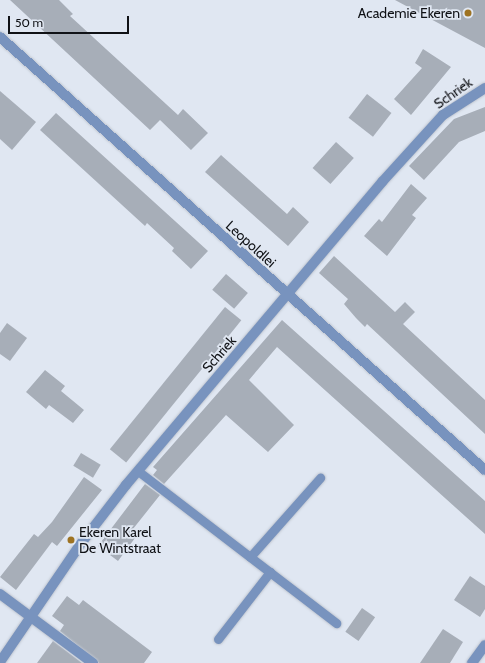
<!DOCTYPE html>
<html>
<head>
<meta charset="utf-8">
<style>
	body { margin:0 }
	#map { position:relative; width:485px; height:663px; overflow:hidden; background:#e0e7f2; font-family:Cabin,sans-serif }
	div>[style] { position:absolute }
	.building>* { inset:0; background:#a7aeb8; transform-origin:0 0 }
	.roads { filter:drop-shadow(0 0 1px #bfc5cf) drop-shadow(0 0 1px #bfc5cf) }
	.service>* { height:9px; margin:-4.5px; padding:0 4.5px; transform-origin:4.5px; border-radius:4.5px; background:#7893be }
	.minor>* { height:10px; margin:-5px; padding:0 5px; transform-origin:5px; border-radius:5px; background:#7893be }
	.tertiary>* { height:10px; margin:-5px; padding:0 5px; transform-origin:5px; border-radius:5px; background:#7893be }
	.dots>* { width:11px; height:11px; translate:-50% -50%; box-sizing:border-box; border:2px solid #e0e7f2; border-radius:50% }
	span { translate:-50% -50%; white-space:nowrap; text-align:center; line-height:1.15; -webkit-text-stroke:3.5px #e0e7f2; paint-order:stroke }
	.poi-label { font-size:14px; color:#101216 }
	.right { translate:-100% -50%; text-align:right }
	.left { translate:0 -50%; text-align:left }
	.street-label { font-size:14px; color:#101216 }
	.scale { position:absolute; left:8px; top:16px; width:121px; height:18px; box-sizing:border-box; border:2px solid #101216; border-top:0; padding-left:5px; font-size:12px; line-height:14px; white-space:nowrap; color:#101216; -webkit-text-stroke:3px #e0e7f2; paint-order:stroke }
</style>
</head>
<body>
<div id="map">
	<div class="building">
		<i style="clip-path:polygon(10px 0,59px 0,73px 14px,70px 16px,178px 115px,183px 109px,208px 133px,191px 150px,160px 120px,150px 130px)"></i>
		<i style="clip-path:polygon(395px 0,485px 0,485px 48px)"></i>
		<i style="clip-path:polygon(423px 49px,451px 67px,411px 115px,394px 99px,422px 68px,415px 63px)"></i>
		<i style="clip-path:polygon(0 91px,36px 122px,12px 150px,0 139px)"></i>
		<i style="left:367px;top:94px;width:31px;height:30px;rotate:38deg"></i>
		<i style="clip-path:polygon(485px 107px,485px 131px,459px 142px,424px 180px,409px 166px,454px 119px)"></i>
		<i style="clip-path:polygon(56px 113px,208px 251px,191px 269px,172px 251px,174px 248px,147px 223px,145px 226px,40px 130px)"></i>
		<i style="left:336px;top:142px;width:24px;height:35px;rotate:42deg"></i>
		<i style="clip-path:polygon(221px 155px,287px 214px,293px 207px,309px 222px,288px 246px,205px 172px)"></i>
		<i style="clip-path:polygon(411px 184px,427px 198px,412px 215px,416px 218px,387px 256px,364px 236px,379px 219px,382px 222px)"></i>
		<i style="clip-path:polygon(334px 256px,395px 312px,405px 302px,415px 312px,403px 324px,485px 400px,485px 434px,367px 324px,365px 327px,356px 318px,344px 304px,348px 299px,319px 273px)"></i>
		<i style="left:226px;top:274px;width:29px;height:21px;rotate:41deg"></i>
		<i style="left:225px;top:307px;width:21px;height:183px;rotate:39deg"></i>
		<i style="clip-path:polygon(282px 320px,485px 501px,485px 534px,277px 347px,249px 380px,294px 425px,268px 452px,226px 415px,164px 484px,153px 475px,157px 470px,153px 467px)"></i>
		<i style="clip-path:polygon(7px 323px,27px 338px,10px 361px,0 354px,0 333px)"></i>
		<i style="clip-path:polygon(45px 370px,65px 386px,61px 391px,84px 410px,73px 423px,49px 405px,46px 409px,26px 392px)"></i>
		<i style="left:81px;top:453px;width:23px;height:15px;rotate:31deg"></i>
		<i style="clip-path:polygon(84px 477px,102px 490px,57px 546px,52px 542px,16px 590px,0 577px,34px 534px,38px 537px,52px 522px)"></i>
		<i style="clip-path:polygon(145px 484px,160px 495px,129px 534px,135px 538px,118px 561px,98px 546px)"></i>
		<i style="clip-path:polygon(470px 576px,485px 586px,485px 609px,480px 617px,454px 600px)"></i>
		<i style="clip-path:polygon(67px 596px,79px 605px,83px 600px,152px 652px,144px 663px,99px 663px,60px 631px,64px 625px,52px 616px)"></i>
		<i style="left:362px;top:608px;width:16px;height:29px;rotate:35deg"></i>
		<i style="clip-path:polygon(443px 629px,463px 642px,450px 663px,420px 663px)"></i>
		<i style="clip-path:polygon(53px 641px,82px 663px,37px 663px)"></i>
	</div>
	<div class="roads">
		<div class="service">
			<i style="left:138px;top:471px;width:250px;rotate:37.5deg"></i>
			<i style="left:250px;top:557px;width:106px;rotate:-48.5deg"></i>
			<i style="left:218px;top:639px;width:85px;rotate:-52.2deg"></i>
		</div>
		<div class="minor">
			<i style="left:0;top:37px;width:650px;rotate:41.76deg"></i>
			<i style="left:0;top:594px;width:116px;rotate:36.6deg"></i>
			<i style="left:472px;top:663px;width:22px;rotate:-54deg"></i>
		</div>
		<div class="tertiary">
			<i style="left:0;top:662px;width:140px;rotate:-55.7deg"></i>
			<i style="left:79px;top:546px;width:77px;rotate:-52.4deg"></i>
			<i style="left:126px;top:485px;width:397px;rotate:-49.8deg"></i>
			<i style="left:382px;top:182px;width:91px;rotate:-47.7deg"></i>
			<i style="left:443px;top:115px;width:50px;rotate:-32.7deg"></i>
		</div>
	</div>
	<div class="dots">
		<i style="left:468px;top:13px;background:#9e7322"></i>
		<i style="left:71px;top:540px;background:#9e7322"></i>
	</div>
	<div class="poi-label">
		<span class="right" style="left:460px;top:13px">Academie Ekeren</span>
		<span class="left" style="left:79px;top:540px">Ekeren Karel<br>De Wintstraat</span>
	</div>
	<div class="street-label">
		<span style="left:453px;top:93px;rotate:-35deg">Schriek</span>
		<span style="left:251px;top:244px;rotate:42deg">Leopoldlei</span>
		<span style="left:219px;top:354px;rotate:-49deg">Schriek</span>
	</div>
	<div class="scale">50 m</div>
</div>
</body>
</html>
